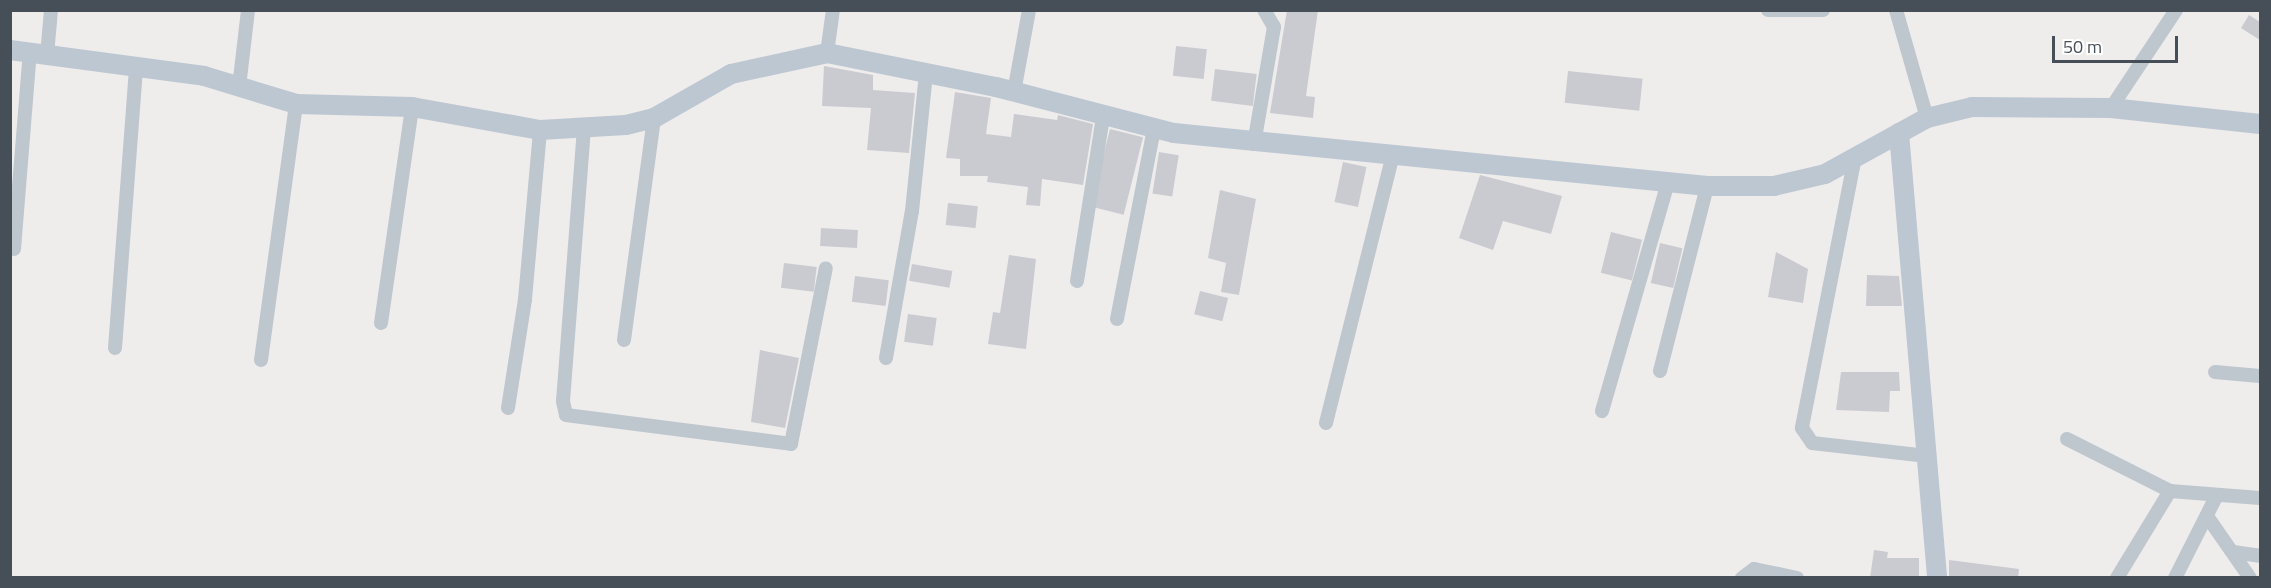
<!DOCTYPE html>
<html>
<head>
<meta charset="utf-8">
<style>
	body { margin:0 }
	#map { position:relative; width:2271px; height:588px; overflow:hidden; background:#efecec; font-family:"Titillium Web",sans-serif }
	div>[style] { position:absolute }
	.building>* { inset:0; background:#cacbd1; transform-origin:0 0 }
	.street>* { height:14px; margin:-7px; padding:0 7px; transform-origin:7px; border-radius:7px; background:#bec6ce }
	.secondary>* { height:20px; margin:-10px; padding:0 10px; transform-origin:10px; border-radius:10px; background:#bdc7d2 }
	span { translate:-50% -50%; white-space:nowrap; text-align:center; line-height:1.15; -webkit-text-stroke:5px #fff; paint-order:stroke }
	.frame { position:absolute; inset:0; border:12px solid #464f58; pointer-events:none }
	.scale { position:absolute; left:2052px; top:36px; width:126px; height:27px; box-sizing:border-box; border:3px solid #464f58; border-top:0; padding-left:8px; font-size:18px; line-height:21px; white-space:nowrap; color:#464f58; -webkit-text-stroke:4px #fff; paint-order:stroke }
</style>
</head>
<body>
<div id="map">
	<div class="building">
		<i style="clip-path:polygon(1287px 10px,1318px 10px,1306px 96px,1315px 97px,1313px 118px,1270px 113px)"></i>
		<i style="clip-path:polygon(2249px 15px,2260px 22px,2260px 40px,2241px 28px)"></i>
		<i style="left:1176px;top:46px;width:31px;height:30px;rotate:6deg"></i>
		<i style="clip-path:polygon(824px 66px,873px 75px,873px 90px,915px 93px,909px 153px,867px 150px,871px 108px,822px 106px)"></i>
		<i style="left:1215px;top:69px;width:42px;height:32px;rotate:7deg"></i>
		<i style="left:1568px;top:71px;width:75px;height:32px;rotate:6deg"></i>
		<i style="clip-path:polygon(955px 92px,991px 98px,986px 134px,1011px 137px,1014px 114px,1057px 120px,1058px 115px,1093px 124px,1083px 185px,1042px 179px,1040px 206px,1026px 205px,1028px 187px,987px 182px,988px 176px,960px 176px,960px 159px,946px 158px)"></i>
		<i style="left:1110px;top:129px;width:34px;height:80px;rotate:14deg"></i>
		<i style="left:1159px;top:152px;width:20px;height:42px;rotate:9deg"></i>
		<i style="left:1343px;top:162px;width:24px;height:41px;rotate:12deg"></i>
		<i style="clip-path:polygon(1480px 175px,1562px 196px,1551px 234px,1503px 221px,1493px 250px,1459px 238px)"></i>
		<i style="clip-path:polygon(1220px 190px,1256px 199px,1239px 295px,1221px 292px,1226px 263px,1208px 258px)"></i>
		<i style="left:948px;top:203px;width:30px;height:22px;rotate:6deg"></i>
		<i style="left:821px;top:228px;width:37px;height:18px;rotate:3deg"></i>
		<i style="left:1611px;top:232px;width:32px;height:42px;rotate:14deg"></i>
		<i style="left:1660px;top:243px;width:23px;height:41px;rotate:13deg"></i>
		<i style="clip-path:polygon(1776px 252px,1808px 269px,1803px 303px,1768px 297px)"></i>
		<i style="clip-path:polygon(1009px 255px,1036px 259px,1026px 349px,988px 344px,993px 312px,1000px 313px)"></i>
		<i style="left:784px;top:263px;width:33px;height:25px;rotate:7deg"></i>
		<i style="left:912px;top:264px;width:41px;height:17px;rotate:10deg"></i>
		<i style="clip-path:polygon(1867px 275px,1899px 276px,1902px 306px,1866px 306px)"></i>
		<i style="left:855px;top:276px;width:34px;height:26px;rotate:7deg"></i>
		<i style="left:1200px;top:291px;width:29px;height:24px;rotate:14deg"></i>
		<i style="left:908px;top:314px;width:29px;height:28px;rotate:8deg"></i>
		<i style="clip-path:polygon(760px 350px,799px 358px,785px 428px,751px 422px)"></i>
		<i style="clip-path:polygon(1841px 372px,1899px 372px,1900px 391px,1890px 391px,1889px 412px,1836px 410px)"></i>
		<i style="clip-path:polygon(1874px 550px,1888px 552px,1887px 558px,1919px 558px,1919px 578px,1870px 578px)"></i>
		<i style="clip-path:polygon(1949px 560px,2019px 569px,2018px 578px,1949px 577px)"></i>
	</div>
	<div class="street">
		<i style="left:1768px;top:10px;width:55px"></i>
		<i style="left:1896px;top:10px;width:112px;rotate:74deg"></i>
		<i style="left:827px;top:53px;width:43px;rotate:-82.1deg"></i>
		<i style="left:47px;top:55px;width:45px;rotate:-84.9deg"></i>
		<i style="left:239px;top:87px;width:78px;rotate:-83.3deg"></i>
		<i style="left:1014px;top:92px;width:83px;rotate:-79.6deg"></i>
		<i style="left:2111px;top:108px;width:118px;rotate:-56.4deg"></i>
		<i style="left:584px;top:128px;width:274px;rotate:94.4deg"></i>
		<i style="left:563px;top:401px;width:14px;rotate:78deg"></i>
		<i style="left:566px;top:415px;width:227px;rotate:7.3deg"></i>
		<i style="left:791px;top:444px;width:179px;rotate:-78.8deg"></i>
		<i style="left:1254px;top:144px;width:119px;rotate:-80.3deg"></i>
		<i style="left:1274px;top:27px;width:20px;rotate:-120deg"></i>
		<i style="left:1854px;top:162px;width:271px;rotate:101.1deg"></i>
		<i style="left:1802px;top:428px;width:18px;rotate:56deg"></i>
		<i style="left:1812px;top:443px;width:116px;rotate:6.4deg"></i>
		<i style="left:14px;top:249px;width:198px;rotate:-85.4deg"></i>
		<i style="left:1077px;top:281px;width:167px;rotate:-81deg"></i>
		<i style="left:1117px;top:319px;width:194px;rotate:-79deg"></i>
		<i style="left:381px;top:323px;width:218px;rotate:-81.8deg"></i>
		<i style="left:624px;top:340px;width:224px;rotate:-82.3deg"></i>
		<i style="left:115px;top:348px;width:282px;rotate:-85.7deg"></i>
		<i style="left:886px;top:358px;width:149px;rotate:-80deg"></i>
		<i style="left:912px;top:211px;width:139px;rotate:-84.2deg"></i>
		<i style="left:261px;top:360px;width:258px;rotate:-82.2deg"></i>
		<i style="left:1660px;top:371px;width:191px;rotate:-75.7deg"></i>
		<i style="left:2215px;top:372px;width:45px;rotate:5.1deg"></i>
		<i style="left:508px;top:408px;width:110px;rotate:-81.1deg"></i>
		<i style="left:525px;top:299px;width:170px;rotate:-84.9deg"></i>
		<i style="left:1602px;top:411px;width:238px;rotate:-73.9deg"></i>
		<i style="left:1326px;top:423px;width:273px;rotate:-76deg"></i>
		<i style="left:2067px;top:439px;width:115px;rotate:26.8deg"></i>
		<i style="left:2170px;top:491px;width:90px;rotate:4.4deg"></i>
		<i style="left:2209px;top:519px;width:72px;rotate:55.2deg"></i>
		<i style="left:2233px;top:552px;width:27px;rotate:8deg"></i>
		<i style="left:1742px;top:578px;width:15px;rotate:-37deg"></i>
		<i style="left:1754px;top:569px;width:44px;rotate:11.8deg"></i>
		<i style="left:2117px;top:578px;width:102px;rotate:-58.7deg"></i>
		<i style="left:2175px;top:578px;width:93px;rotate:-63.2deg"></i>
	</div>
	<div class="secondary">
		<i style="left:10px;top:50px;width:196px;rotate:7.6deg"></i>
		<i style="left:204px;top:76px;width:96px;rotate:16.9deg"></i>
		<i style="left:296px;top:104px;width:116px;rotate:1.5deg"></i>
		<i style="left:412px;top:107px;width:130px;rotate:10.2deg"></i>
		<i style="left:540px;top:130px;width:86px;rotate:-3.3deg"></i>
		<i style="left:626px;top:125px;width:29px;rotate:-14deg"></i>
		<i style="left:654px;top:118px;width:89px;rotate:-29.7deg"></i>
		<i style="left:731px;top:74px;width:98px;rotate:-12.3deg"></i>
		<i style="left:827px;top:53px;width:172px;rotate:11.4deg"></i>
		<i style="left:996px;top:87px;width:184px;rotate:14.5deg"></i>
		<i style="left:1174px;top:133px;width:536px;rotate:5.68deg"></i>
		<i style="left:1707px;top:186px;width:67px"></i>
		<i style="left:1774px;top:186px;width:52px;rotate:-13.2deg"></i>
		<i style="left:1825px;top:174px;width:116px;rotate:-28.8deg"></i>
		<i style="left:1927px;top:118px;width:46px;rotate:-13.7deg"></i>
		<i style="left:1972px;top:107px;width:139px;rotate:0.4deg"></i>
		<i style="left:2111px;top:108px;width:150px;rotate:6.1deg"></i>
		<i style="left:1899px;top:133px;width:447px;rotate:85.1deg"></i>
	</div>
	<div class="frame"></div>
	<div class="scale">50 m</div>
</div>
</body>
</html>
